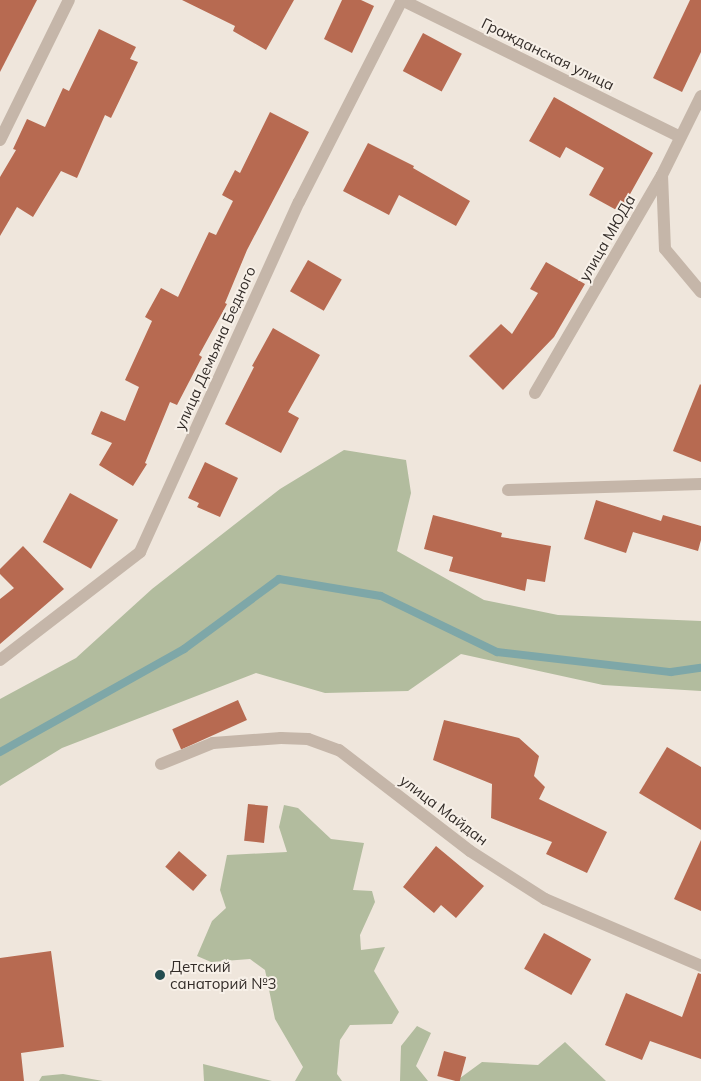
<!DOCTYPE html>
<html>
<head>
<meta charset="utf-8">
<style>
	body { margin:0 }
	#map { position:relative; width:701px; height:1081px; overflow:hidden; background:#efe6dc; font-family:Mulish,sans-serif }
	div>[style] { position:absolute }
	.green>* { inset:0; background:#b2bc9e }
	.stream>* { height:8px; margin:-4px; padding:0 4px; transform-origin:4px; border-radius:4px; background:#7ea7a8 }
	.building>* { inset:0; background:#b76a51; transform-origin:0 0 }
	.minor>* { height:12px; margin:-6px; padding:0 6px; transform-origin:6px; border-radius:6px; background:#c5b6a9 }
	.dots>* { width:14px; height:14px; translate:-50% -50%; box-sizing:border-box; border:2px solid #f7f0e8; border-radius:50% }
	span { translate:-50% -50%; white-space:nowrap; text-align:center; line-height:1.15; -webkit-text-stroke:4px #f7f0e8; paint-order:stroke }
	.street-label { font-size:15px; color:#332c28 }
	.poi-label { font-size:15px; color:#332c28 }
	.left { translate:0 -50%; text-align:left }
</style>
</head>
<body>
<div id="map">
	<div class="green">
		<i style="clip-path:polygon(344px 450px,406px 460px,411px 493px,397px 551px,484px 600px,558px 615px,701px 621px,701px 691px,603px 685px,461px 654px,408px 691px,325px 693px,256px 673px,62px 748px,0 786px,0 699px,76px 658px,152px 589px,280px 489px)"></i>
		<i style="clip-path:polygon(284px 805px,298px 808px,331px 839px,364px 843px,353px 890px,372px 891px,375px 902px,360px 935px,361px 950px,385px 947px,374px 971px,399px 1012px,392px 1024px,350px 1025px,340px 1040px,337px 1074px,342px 1081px,295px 1081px,303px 1067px,275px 1019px,265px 970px,250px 959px,211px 962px,197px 956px,212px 921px,226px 908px,220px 890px,227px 855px,287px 852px,279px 827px)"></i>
		<i style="clip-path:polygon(417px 1026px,431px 1033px,416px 1066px,428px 1081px,400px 1081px,401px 1046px)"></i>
		<i style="clip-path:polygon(565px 1042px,606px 1081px,456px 1081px,482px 1062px,538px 1065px)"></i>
		<i style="clip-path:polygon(203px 1064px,272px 1081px,204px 1081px)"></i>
		<i style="clip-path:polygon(63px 1074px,103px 1081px,39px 1081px,42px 1076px)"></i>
	</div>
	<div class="stream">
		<i style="left:0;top:752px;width:211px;rotate:-29.2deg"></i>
		<i style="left:184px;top:649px;width:118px;rotate:-36.4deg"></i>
		<i style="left:279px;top:579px;width:103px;rotate:9.5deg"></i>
		<i style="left:381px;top:596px;width:129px;rotate:25.8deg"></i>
		<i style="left:497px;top:652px;width:175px;rotate:6.6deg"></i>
		<i style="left:671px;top:672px;width:30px;rotate:-8deg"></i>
	</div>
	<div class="building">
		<i style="clip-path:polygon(0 0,37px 0,0 72px)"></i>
		<i style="clip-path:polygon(182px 0,294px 0,266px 50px,233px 31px,235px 26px)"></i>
		<i style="clip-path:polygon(342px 0,361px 0,374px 6px,352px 53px,324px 39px)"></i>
		<i style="clip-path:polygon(690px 0,701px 0,701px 52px,682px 92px,653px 78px)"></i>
		<i style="clip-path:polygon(99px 29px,136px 47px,130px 59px,138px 62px,111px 118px,105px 115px,77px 178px,61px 171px,33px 217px,17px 207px,0 236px,0 177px,16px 150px,13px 149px,27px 119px,45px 127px,63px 88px,69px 91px)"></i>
		<i style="left:423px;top:33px;width:44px;height:43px;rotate:28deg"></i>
		<i style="clip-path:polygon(554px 97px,653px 153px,620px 212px,589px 195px,604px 168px,566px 147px,560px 158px,529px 141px)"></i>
		<i style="clip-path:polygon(270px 112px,309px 132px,247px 250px,225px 303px,227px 304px,199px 355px,202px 357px,177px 405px,170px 402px,145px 463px,147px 464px,133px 486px,99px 465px,112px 443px,91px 434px,101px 411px,125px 421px,139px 387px,125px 380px,152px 321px,145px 317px,161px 288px,178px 297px,209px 232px,216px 235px,233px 201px,222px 195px,235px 170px,240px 173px)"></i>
		<i style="clip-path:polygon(368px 143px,414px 166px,413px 168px,470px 201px,456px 226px,399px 195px,389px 215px,343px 191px)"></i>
		<i style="left:308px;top:260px;width:39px;height:36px;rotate:30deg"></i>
		<i style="clip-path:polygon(546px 262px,585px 284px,554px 337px,503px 390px,469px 356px,501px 324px,512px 334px,538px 293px,530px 289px)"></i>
		<i style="clip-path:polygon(273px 328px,320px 355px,288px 412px,299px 418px,281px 453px,225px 424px,254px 367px,252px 366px)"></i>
		<i style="clip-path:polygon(700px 384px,701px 385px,701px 462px,673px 451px)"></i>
		<i style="clip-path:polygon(205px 462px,238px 478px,220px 517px,197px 507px,199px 503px,188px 498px)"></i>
		<i style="left:70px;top:493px;width:55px;height:56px;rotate:29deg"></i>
		<i style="clip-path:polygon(596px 500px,661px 521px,663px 515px,701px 526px,701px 540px,698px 551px,633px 532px,626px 553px,584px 539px)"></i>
		<i style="clip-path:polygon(433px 515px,502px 533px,501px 537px,551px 546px,545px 582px,527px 579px,525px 591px,449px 571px,453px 557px,424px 549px)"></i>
		<i style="clip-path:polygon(23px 546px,64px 589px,0 644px,0 599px,14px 588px,0 574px,0 569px)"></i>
		<i style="left:238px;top:700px;width:22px;height:72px;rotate:66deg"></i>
		<i style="clip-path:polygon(444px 720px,519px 738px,539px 756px,534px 776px,545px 787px,539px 799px,607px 832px,587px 873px,546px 854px,552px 842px,491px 818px,492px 784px,433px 760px)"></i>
		<i style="clip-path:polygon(667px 747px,701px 767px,701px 830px,639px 793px)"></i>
		<i style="left:248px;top:804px;width:20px;height:37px;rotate:6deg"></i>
		<i style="clip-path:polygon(701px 840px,701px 911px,674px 899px)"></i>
		<i style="clip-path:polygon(436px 846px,484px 886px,456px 918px,441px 905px,434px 913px,403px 887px)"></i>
		<i style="left:179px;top:851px;width:37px;height:21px;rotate:41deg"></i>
		<i style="left:544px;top:933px;width:54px;height:41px;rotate:29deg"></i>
		<i style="clip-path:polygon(51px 951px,64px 1047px,21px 1053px,24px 1081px,0 1081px,0 958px)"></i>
		<i style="clip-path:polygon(698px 973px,701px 974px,701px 1059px,650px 1041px,642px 1060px,605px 1045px,626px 993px,682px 1017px)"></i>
		<i style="left:444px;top:1051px;width:23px;height:26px;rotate:15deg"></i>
	</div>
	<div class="minor">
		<i style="left:402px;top:0;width:310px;rotate:26.2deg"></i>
		<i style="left:0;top:140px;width:156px;rotate:-63.8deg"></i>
		<i style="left:662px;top:175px;width:74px;rotate:87.7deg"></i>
		<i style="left:665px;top:249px;width:56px;rotate:50.1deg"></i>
		<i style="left:535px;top:393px;width:252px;rotate:-59.8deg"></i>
		<i style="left:662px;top:175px;width:88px;rotate:-63.7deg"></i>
		<i style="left:508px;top:490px;width:193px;rotate:-1.8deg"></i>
		<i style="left:0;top:660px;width:177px;rotate:-37.6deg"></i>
		<i style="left:140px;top:552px;width:384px;rotate:-65.6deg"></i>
		<i style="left:299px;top:202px;width:227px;rotate:-63deg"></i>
		<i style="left:161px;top:764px;width:56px;rotate:-22deg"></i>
		<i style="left:213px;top:743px;width:68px;rotate:-4.2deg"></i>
		<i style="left:281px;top:738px;width:27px;rotate:2deg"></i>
		<i style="left:308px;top:739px;width:33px;rotate:20deg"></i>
		<i style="left:339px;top:750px;width:165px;rotate:37.6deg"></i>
		<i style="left:470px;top:851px;width:89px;rotate:32.6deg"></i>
		<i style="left:545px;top:899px;width:170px;rotate:23.2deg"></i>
	</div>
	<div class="dots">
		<i style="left:160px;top:975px;background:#234d50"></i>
	</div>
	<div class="street-label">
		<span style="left:548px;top:54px;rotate:26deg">Гражданская улица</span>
		<span style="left:607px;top:238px;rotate:-60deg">улица МЮДа</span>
		<span style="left:215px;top:348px;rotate:-66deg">улица Демьяна Бедного</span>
		<span style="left:444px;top:810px;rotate:37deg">улица Майдан</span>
	</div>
	<div class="poi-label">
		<span class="left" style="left:170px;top:975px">Детский<br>санаторий №3</span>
	</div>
</div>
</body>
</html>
